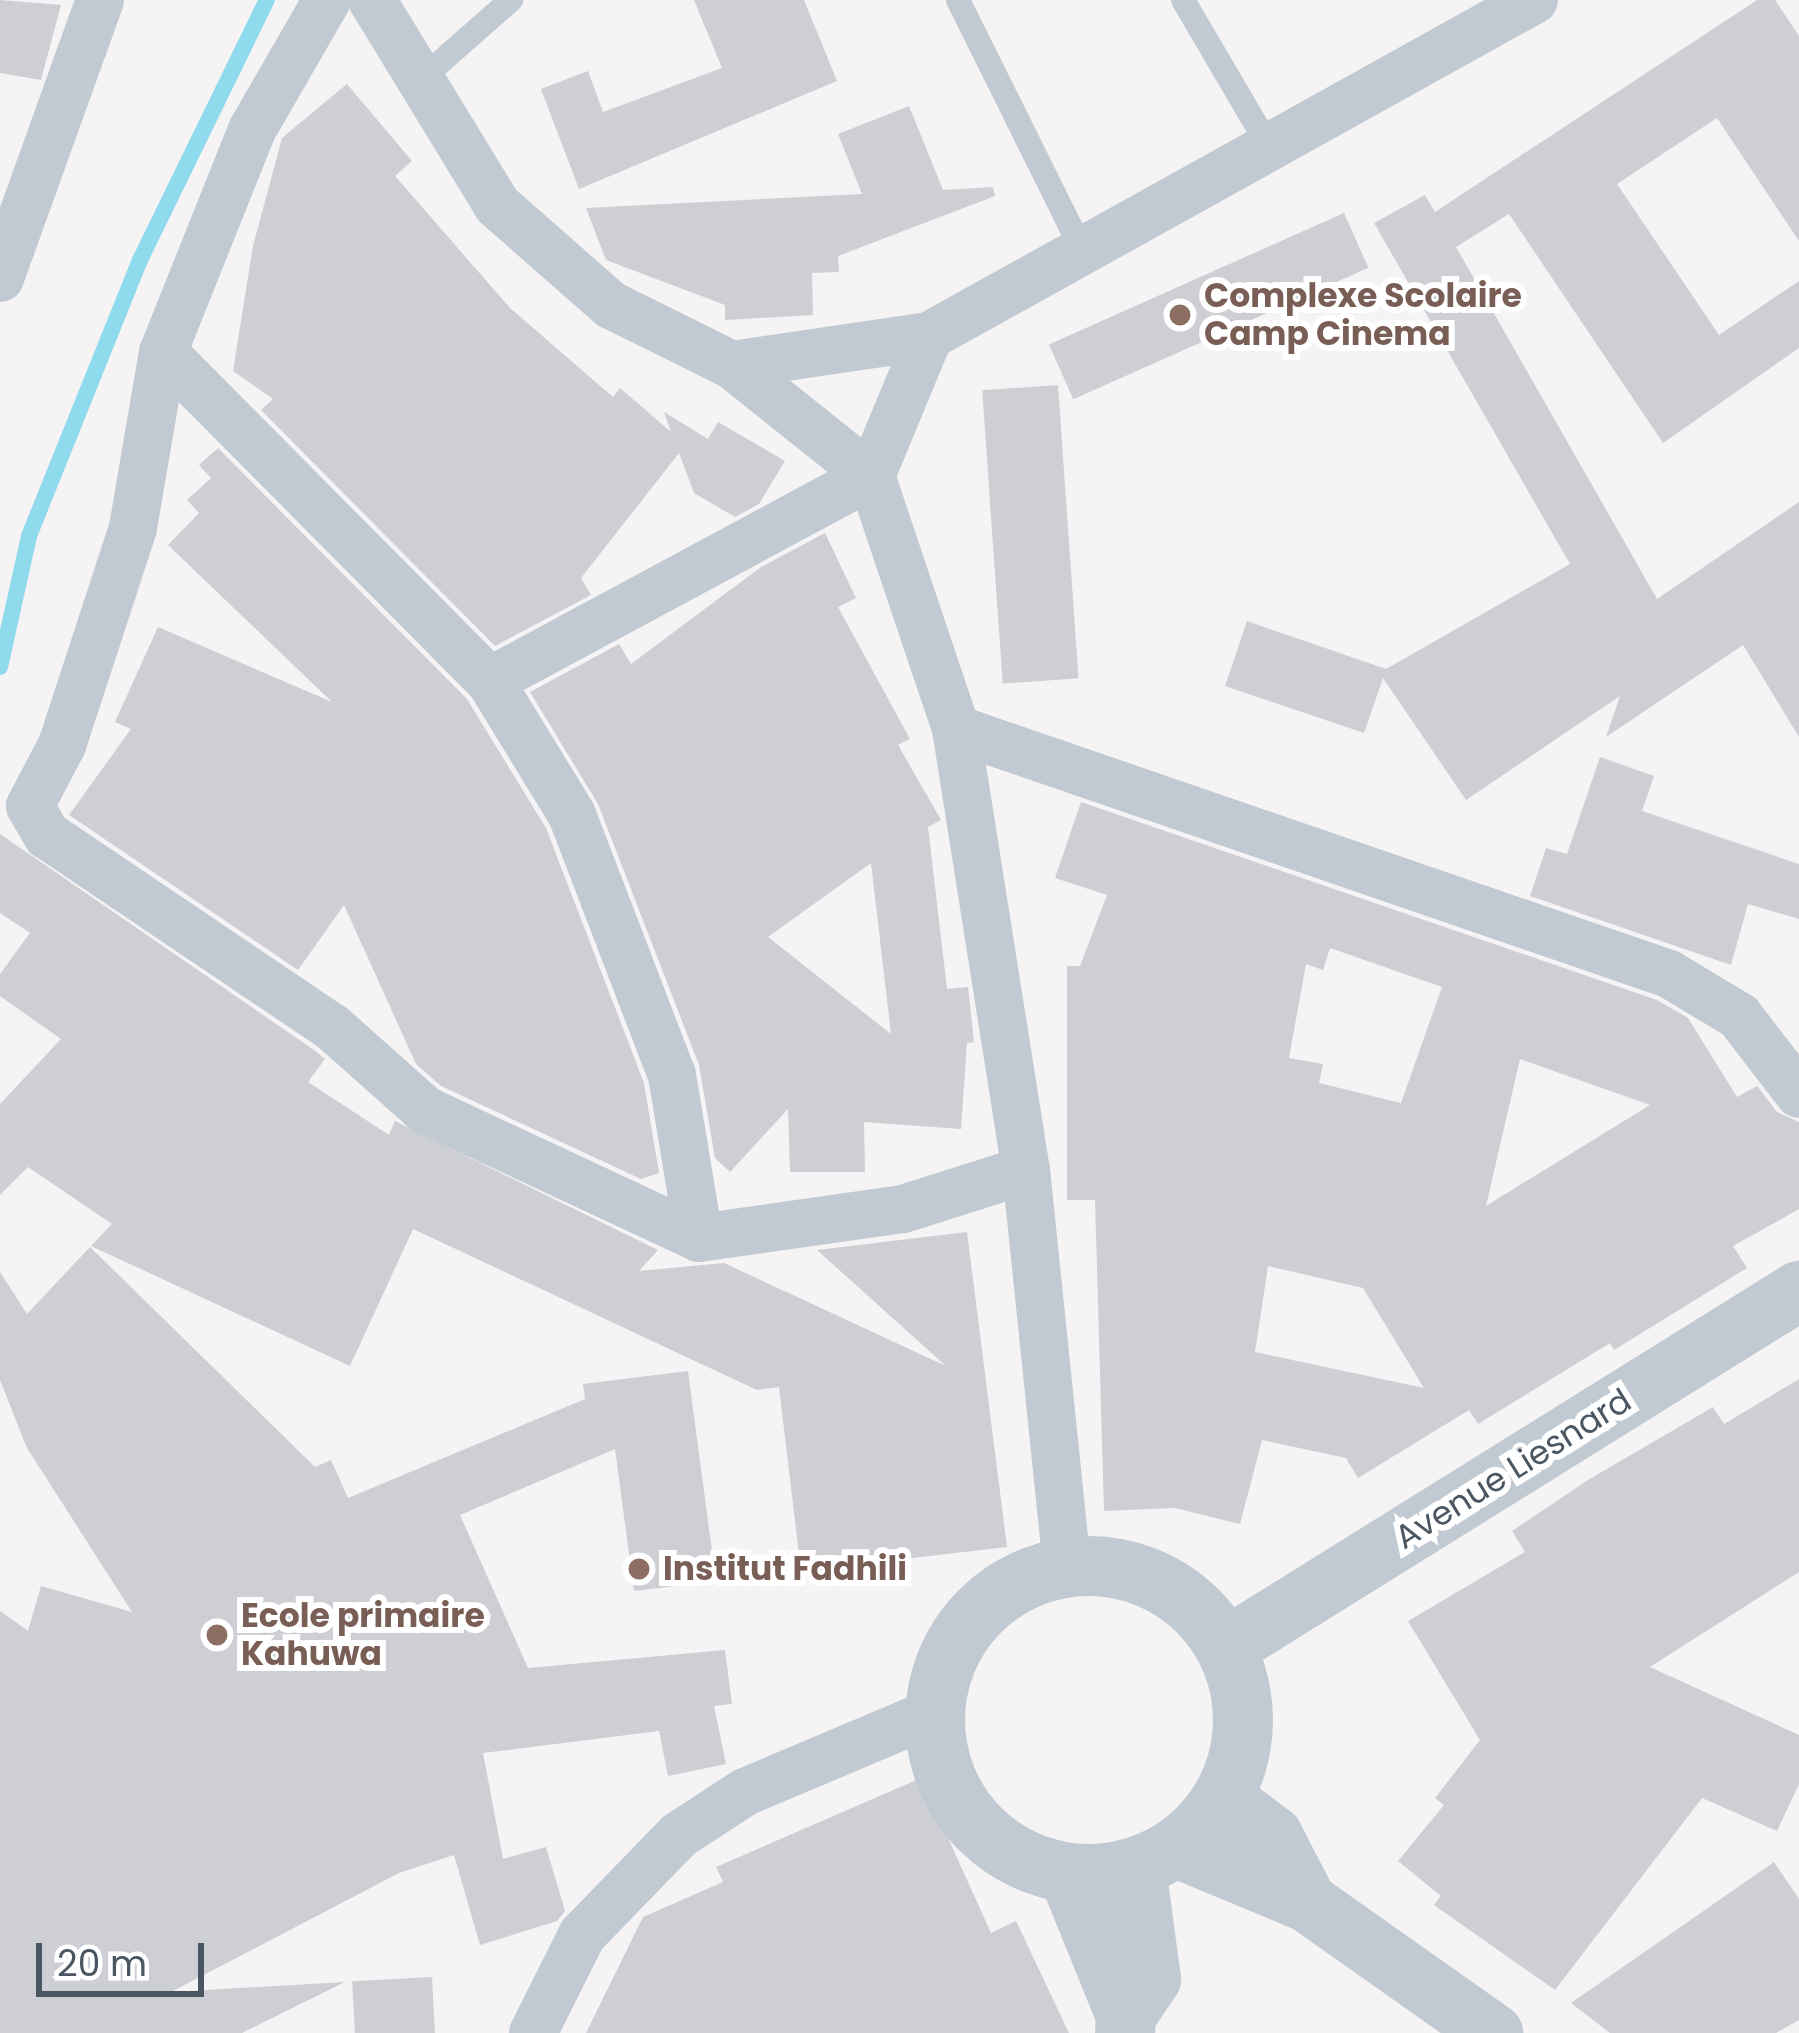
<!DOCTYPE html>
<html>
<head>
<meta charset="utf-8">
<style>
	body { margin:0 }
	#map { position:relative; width:1799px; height:2033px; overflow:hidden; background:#f5f3f3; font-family:Poppins,sans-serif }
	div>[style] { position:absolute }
	.stream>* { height:16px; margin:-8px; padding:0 8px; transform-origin:8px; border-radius:8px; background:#90daee }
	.building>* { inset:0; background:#cdcfd5; transform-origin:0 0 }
	.service>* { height:24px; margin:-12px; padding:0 12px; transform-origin:12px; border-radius:12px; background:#c1cad2 }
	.minor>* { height:48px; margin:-24px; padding:0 24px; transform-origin:24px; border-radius:24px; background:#c1cad2 }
	.tertiary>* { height:60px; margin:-30px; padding:0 30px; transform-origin:30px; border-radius:30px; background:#c1cad2 }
	.tertiary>.ring { margin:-30px; padding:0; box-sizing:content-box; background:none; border:60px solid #c1cad2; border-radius:50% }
	.dots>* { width:33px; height:33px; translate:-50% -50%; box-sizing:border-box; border:6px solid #fff; border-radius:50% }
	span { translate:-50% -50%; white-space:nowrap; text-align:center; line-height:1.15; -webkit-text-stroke:12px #fff; paint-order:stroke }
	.education-label { font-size:33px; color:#785e54; font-weight:700 }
	.left { translate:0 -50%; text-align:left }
	.street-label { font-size:33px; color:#4a5661 }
	.scale { position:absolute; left:36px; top:1943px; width:168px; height:54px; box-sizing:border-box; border:6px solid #4a5661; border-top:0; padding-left:15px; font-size:36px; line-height:42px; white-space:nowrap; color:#4a5661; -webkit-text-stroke:9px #fff; paint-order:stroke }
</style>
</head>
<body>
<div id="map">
	<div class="stream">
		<i style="left:0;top:667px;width:134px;rotate:-77.5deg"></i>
		<i style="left:29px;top:536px;width:297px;rotate:-68.1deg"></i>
		<i style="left:140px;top:260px;width:289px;rotate:-64deg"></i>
	</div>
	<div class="building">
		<i style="clip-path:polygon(0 0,61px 5px,41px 80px,0 73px)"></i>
		<i style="clip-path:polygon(694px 0,804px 0,837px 81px,579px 189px,541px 89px,588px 71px,603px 112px,722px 68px)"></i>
		<i style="clip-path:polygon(1757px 0,1775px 0,1799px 36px,1799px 241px,1717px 118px,1617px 184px,1719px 335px,1799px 281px,1799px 348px,1663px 443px,1509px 214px,1456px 247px,1657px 599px,1799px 502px,1799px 737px,1743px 645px,1606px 737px,1620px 696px,1466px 800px,1383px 678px,1364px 733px,1225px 686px,1247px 621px,1386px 669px,1570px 564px,1374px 223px,1425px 195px,1435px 212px)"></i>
		<i style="clip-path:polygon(347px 84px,412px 161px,395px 176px,510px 308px,613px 397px,620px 388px,671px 432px,664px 412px,708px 439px,718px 422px,785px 461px,759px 504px,735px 517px,694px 493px,679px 453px,581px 578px,591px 595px,495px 646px,261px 410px,273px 399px,233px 371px,253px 246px,282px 138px)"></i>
		<i style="clip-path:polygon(909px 106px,943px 190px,993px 187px,995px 196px,838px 256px,839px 272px,812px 273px,813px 315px,725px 320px,725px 305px,606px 260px,586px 208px,862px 194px,838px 134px)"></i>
		<i style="left:1344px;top:213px;width:60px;height:323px;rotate:66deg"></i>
		<i style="left:1058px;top:385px;width:294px;height:76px;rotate:86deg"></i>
		<i style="clip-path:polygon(218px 448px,467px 699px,546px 828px,644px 1083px,659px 1173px,641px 1179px,441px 1086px,416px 1064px,344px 905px,298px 970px,69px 815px,131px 729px,115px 722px,158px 627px,332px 702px,168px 545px,199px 513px,187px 500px,211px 478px,199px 465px)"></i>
		<i style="clip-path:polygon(evenodd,825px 533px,856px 598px,838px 607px,910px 739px,898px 745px,941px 820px,928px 827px,947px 989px,968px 987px,974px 1042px,967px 1043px,961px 1129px,864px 1122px,865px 1172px,790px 1172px,788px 1109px,730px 1172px,715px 1158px,699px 1065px,598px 804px,530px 692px,619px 644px,631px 664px,761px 567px,825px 533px,871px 863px,891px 1034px,768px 937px,871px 863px)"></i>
		<i style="clip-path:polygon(1600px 757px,1654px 776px,1642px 811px,1799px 864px,1799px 919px,1748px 904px,1731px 965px,1530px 896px,1546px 848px,1567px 854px)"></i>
		<i style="clip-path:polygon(evenodd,1081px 802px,1657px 1000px,1688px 1018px,1737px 1097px,1757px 1086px,1777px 1112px,1799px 1122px,1799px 1209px,1733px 1246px,1747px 1268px,1614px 1350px,1610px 1343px,1478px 1424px,1469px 1410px,1358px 1478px,1346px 1458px,1262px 1440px,1240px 1524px,1175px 1508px,1104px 1511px,1095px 1200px,1067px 1200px,1067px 966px,1080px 966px,1107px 895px,1055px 878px,1081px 802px,1330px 948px,1442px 987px,1401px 1103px,1319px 1083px,1323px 1064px,1289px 1058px,1306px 964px,1323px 970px,1330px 948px,1081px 802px,1520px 1059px,1650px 1105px,1486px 1206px,1520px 1059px,1081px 802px,1268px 1266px,1363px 1288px,1424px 1388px,1255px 1352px,1268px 1266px)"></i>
		<i style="clip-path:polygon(0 834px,314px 1050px,325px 1059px,308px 1082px,389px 1135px,395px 1121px,658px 1250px,639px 1271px,724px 1263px,946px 1366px,817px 1250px,967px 1232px,1007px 1547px,801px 1571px,779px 1387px,757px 1390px,413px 1229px,350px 1366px,91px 1246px,112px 1224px,28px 1167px,0 1195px,0 1104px,61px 1039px,0 996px,0 974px,30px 933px,0 913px)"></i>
		<i style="clip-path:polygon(90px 1247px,315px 1467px,331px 1460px,348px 1498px,585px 1399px,583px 1384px,688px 1371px,716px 1581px,634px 1591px,615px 1449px,460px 1515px,528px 1668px,725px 1650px,732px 1704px,714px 1706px,726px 1764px,668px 1776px,659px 1731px,483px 1753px,503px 1859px,546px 1847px,565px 1911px,557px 1921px,480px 1945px,454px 1855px,399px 1873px,171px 1992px,345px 1982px,242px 2033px,0 2033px,0 1611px,28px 1631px,41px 1586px,132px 1612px,27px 1448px,0 1380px,0 1272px,27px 1314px)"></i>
		<i style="clip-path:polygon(1799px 1379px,1799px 1572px,1650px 1667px,1799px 1735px,1799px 1784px,1777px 1831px,1702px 1798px,1555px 1990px,1434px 1905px,1441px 1896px,1398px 1861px,1444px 1805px,1435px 1798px,1480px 1740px,1408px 1621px,1525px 1552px,1512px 1531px,1588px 1480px,1713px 1407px,1724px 1424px)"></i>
		<i style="clip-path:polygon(921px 1778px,991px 1933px,1016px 1921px,1069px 2033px,586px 2033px,643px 1917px,723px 1882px,716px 1867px)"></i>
		<i style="clip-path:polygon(1774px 1862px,1799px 1899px,1799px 2020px,1776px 2033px,1610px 2033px,1571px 2003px)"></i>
		<i style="left:432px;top:1977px;width:56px;height:80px;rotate:87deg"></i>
	</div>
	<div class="service">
		<i style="left:958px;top:0;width:277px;rotate:63.6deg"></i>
		<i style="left:1183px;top:0;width:168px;rotate:59.6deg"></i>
		<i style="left:419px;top:81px;width:123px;rotate:-41.4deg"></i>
	</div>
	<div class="minor">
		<i style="left:327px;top:0;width:150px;rotate:120deg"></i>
		<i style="left:252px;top:130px;width:239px;rotate:111.8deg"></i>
		<i style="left:163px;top:352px;width:179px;rotate:99.7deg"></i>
		<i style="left:133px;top:528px;width:228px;rotate:108.1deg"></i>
		<i style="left:62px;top:745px;width:69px;rotate:117.7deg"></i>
		<i style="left:30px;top:806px;width:34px;rotate:60deg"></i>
		<i style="left:47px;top:835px;width:344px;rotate:34deg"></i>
		<i style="left:332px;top:1027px;width:125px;rotate:41.7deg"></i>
		<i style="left:425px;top:1110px;width:302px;rotate:25deg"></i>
		<i style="left:699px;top:1238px;width:206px;rotate:-8.1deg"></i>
		<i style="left:903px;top:1209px;width:129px;rotate:-17.6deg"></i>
		<i style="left:372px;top:0;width:240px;rotate:58.6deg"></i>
		<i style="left:497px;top:205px;width:152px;rotate:41.3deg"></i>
		<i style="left:611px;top:305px;width:135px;rotate:26.4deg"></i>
		<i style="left:732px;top:365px;width:178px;rotate:38.6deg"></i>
		<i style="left:871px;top:476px;width:267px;rotate:71.4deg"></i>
		<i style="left:956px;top:729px;width:447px;rotate:81deg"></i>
		<i style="left:1026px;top:1170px;width:399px;rotate:84.1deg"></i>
		<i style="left:0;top:278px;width:295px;rotate:-70.2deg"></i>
		<i style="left:163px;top:352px;width:464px;rotate:45.2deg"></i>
		<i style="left:490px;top:681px;width:157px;rotate:58.5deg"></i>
		<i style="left:572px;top:815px;width:279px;rotate:69deg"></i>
		<i style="left:672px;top:1075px;width:165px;rotate:80.6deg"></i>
		<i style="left:732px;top:365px;width:199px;rotate:-8.4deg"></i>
		<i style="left:929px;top:336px;width:692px;rotate:-29.05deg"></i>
		<i style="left:490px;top:681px;width:433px;rotate:-28.3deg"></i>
		<i style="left:871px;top:476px;width:152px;rotate:-67.5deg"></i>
		<i style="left:956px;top:729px;width:754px;rotate:18.96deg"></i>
		<i style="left:1669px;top:974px;width:82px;rotate:31deg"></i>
		<i style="left:1739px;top:1016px;width:98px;rotate:52.4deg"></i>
		<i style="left:533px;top:2033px;width:110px;rotate:-63.4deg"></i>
		<i style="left:582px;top:1935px;width:139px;rotate:-45.9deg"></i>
		<i style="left:679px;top:1835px;width:79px;rotate:-33.1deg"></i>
		<i style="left:745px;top:1792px;width:203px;rotate:-22.9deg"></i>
	</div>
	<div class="tertiary">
		<i class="ring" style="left:935px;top:1566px;width:248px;height:248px"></i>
		<i style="left:1227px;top:1647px;width:674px;rotate:-31.9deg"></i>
		<i style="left:1223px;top:1798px;width:63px;rotate:37.2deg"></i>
		<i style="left:1273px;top:1836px;width:74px;rotate:62.7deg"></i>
		<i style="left:1177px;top:1848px;width:141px;rotate:22.6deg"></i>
		<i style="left:1307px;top:1902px;width:228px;rotate:35.2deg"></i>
		<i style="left:1068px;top:1873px;width:154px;rotate:67.9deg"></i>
		<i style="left:1125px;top:2033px;width:17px;rotate:-87deg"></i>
		<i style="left:1126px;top:2016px;width:45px;rotate:-56deg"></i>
		<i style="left:1151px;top:1979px;width:112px;rotate:-97.7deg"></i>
	</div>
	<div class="dots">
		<i style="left:1180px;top:315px;background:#8d6e63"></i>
		<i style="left:639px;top:1569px;background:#8d6e63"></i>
		<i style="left:217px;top:1635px;background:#8d6e63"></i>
	</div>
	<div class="education-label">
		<span class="left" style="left:1204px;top:315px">Complexe Scolaire<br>Camp Cinema</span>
		<span class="left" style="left:663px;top:1569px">Institut Fadhili</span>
		<span class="left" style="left:241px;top:1635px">Ecole primaire<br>Kahuwa</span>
	</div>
	<div class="street-label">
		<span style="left:1513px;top:1469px;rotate:-32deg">Avenue Liesnard</span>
	</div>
	<div class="scale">20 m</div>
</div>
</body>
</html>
